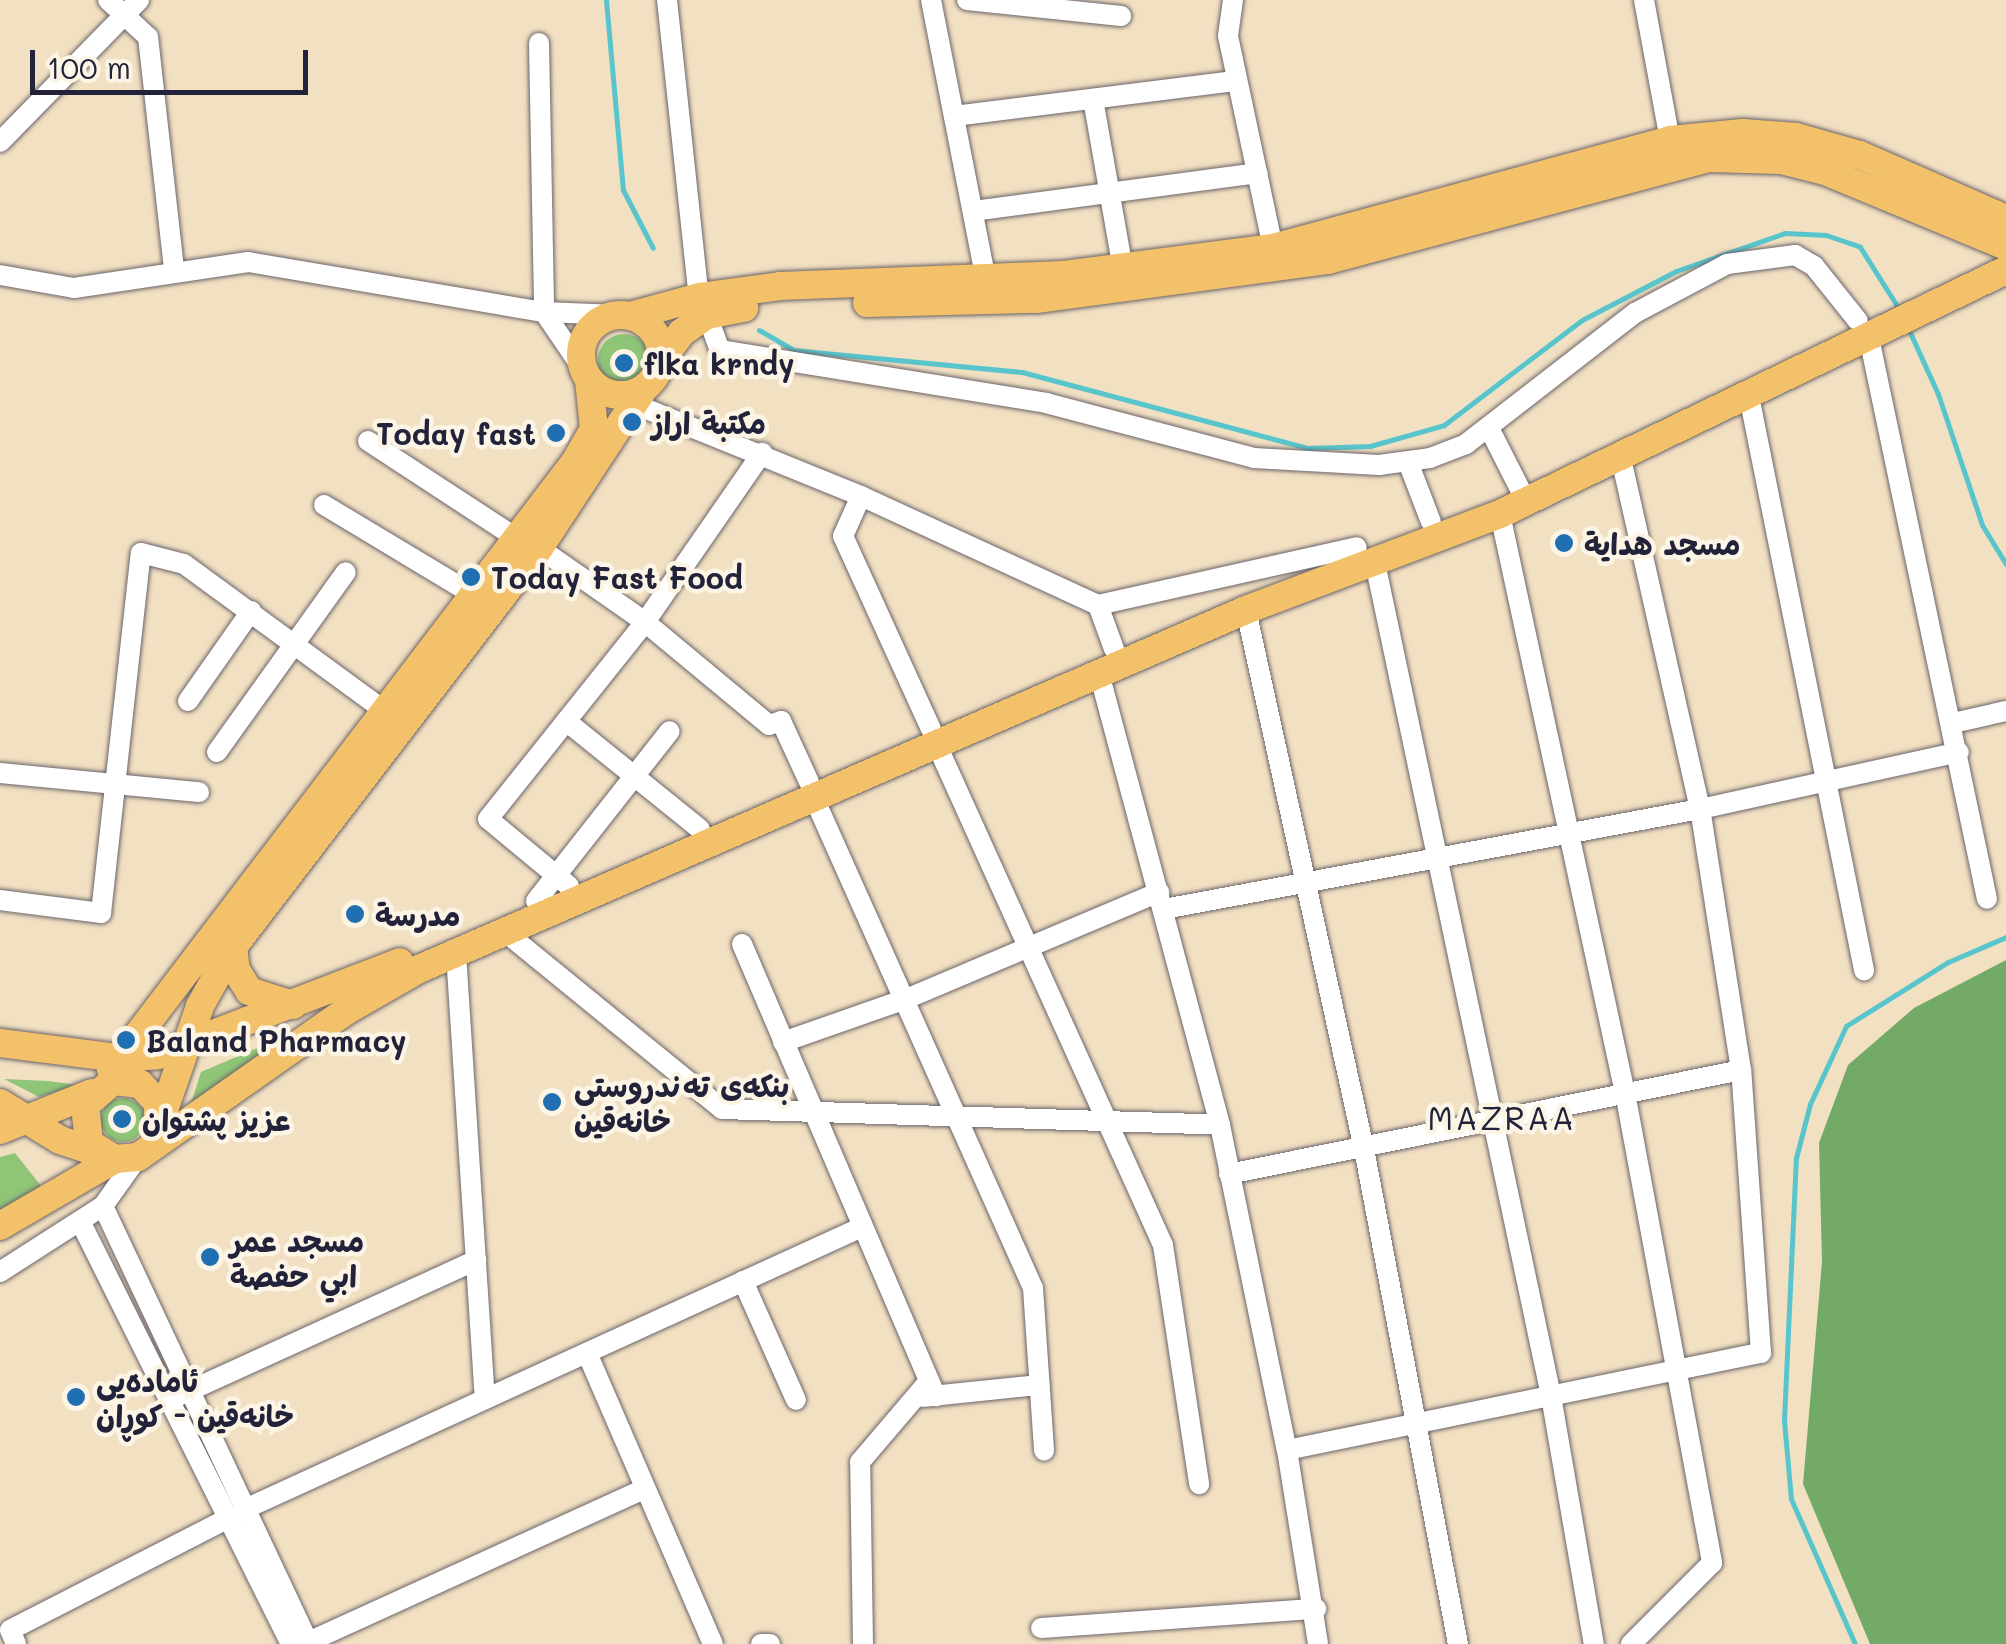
<!DOCTYPE html>
<html>
<head>
<meta charset="utf-8">
<style>
	body { margin:0 }
	#map { position:relative; width:2006px; height:1644px; overflow:hidden; background:#f2e0c2; font-family:Mali,"Playpen Sans Arabic",sans-serif }
	div>[style] { position:absolute }
	.green>* { inset:0; background:#8fc577 }
	.round { border-radius:50% }
	.forest>* { inset:0; background:#73aa68 }
	.stream>* { height:5px; margin:-2.5px; padding:0 2.5px; transform-origin:2.5px; border-radius:2.5px; background:#58c5cd }
	.roads { filter:drop-shadow(0 0 2px #6b646a) drop-shadow(0 0 2px #6b646a) }
	.minor>* { height:20px; margin:-10px; padding:0 10px; transform-origin:10px; border-radius:10px; background:#fff }
	.major>* { height:28px; margin:-14px; padding:0 14px; transform-origin:14px; border-radius:14px; background:#f4c16b }
	.major>.ring { margin:-14px; padding:0; box-sizing:content-box; background:none; border:28px solid #f4c16b; border-radius:50% }
	.dots>* { width:28px; height:28px; translate:-50% -50%; box-sizing:border-box; border:5px solid #fcf5e5; border-radius:50% }
	span { translate:-50% -50%; white-space:nowrap; text-align:center; line-height:1.15; -webkit-text-stroke:9px #fcf5e5; paint-order:stroke }
	.poi-label { font-size:30px; color:#22223b; font-weight:700 }
	.left { translate:0 -50%; text-align:left }
	.right { translate:-100% -50%; text-align:right }
	.neighbourhood-label { font-size:32px; color:#22223b; letter-spacing:2.5px }
	.scale { position:absolute; left:30px; top:50px; width:278px; height:45px; box-sizing:border-box; border:5px solid #22223b; border-top:0; padding-left:12px; font-size:30px; line-height:35px; white-space:nowrap; color:#22223b; -webkit-text-stroke:8px #fcf5e5; paint-order:stroke }
</style>
</head>
<body>
<div id="map">
	<div class="green">
		<i class="round" style="left:598px;top:334px;width:52px;height:52px"></i>
		<i style="clip-path:polygon(302px 1029px,187px 1116px,201px 1072px)"></i>
		<i style="clip-path:polygon(4px 1079px,48px 1081px,78px 1085px,39px 1097px)"></i>
		<i class="round" style="left:101px;top:1098px;width:44px;height:44px"></i>
		<i style="clip-path:polygon(15px 1153px,49px 1196px,0 1221px,0 1157px)"></i>
	</div>
	<div class="forest">
		<i style="clip-path:polygon(2006px 960px,2006px 1644px,1870px 1644px,1803px 1484px,1822px 1262px,1819px 1143px,1848px 1065px,1914px 1008px)"></i>
	</div>
	<div class="stream">
		<i style="left:606px;top:0;width:191px;rotate:84.9deg"></i>
		<i style="left:623px;top:190px;width:65px;rotate:62.7deg"></i>
		<i style="left:1908px;top:328px;width:72px;rotate:65.6deg"></i>
		<i style="left:1938px;top:394px;width:138px;rotate:71.4deg"></i>
		<i style="left:1982px;top:525px;width:46px;rotate:58.4deg"></i>
		<i style="left:759px;top:330px;width:39px;rotate:30deg"></i>
		<i style="left:793px;top:350px;width:230px;rotate:5.5deg"></i>
		<i style="left:1022px;top:372px;width:296px;rotate:14.9deg"></i>
		<i style="left:1308px;top:448px;width:62px;rotate:-1.8deg"></i>
		<i style="left:1370px;top:446px;width:77px;rotate:-15.8deg"></i>
		<i style="left:1444px;top:425px;width:173px;rotate:-37.3deg"></i>
		<i style="left:1582px;top:320px;width:106px;rotate:-27.5deg"></i>
		<i style="left:1676px;top:271px;width:115px;rotate:-19.2deg"></i>
		<i style="left:1785px;top:233px;width:41px;rotate:2.8deg"></i>
		<i style="left:1826px;top:235px;width:36px;rotate:19deg"></i>
		<i style="left:1860px;top:247px;width:73px;rotate:57.8deg"></i>
		<i style="left:1855px;top:1644px;width:158px;rotate:-113.8deg"></i>
		<i style="left:1791px;top:1499px;width:79px;rotate:-95.1deg"></i>
		<i style="left:1784px;top:1420px;width:262px;rotate:-87.4deg"></i>
		<i style="left:1796px;top:1158px;width:56px;rotate:-75.5deg"></i>
		<i style="left:1810px;top:1104px;width:86px;rotate:-65.2deg"></i>
		<i style="left:1846px;top:1026px;width:120px;rotate:-32.1deg"></i>
		<i style="left:1948px;top:962px;width:63px;rotate:-23.3deg"></i>
	</div>
	<div class="roads">
		<div class="minor">
			<i style="left:108px;top:0;width:54px;rotate:42.8deg"></i>
			<i style="left:148px;top:37px;width:232px;rotate:83.6deg"></i>
			<i style="left:667px;top:0;width:299px;rotate:83.9deg"></i>
			<i style="left:931px;top:0;width:285px;rotate:78.9deg"></i>
			<i style="left:967px;top:0;width:155px;rotate:5.9deg"></i>
			<i style="left:1233px;top:0;width:36px;rotate:98deg"></i>
			<i style="left:1228px;top:36px;width:217px;rotate:78deg"></i>
			<i style="left:1644px;top:0;width:142px;rotate:79.5deg"></i>
			<i style="left:539px;top:43px;width:269px;rotate:88.9deg"></i>
			<i style="left:544px;top:312px;width:68px;rotate:55.8deg"></i>
			<i style="left:1093px;top:99px;width:173px;rotate:80deg"></i>
			<i style="left:954px;top:116px;width:285px;rotate:-7.1deg"></i>
			<i style="left:0;top:142px;width:199px;rotate:-45.6deg"></i>
			<i style="left:973px;top:211px;width:287px;rotate:-7.6deg"></i>
			<i style="left:0;top:275px;width:75px;rotate:10deg"></i>
			<i style="left:74px;top:288px;width:176px;rotate:-8.5deg"></i>
			<i style="left:248px;top:262px;width:300px;rotate:9.6deg"></i>
			<i style="left:544px;top:312px;width:74px;rotate:2.3deg"></i>
			<i style="left:707px;top:315px;width:37px;rotate:70deg"></i>
			<i style="left:720px;top:350px;width:330px;rotate:9.2deg"></i>
			<i style="left:1046px;top:403px;width:215px;rotate:14.8deg"></i>
			<i style="left:1254px;top:458px;width:125px;rotate:3.2deg"></i>
			<i style="left:1379px;top:465px;width:51px;rotate:-7.8deg"></i>
			<i style="left:1430px;top:458px;width:39px;rotate:-21deg"></i>
			<i style="left:1466px;top:444px;width:214px;rotate:-37.8deg"></i>
			<i style="left:1635px;top:313px;width:104px;rotate:-28deg"></i>
			<i style="left:1727px;top:264px;width:69px;rotate:-7.5deg"></i>
			<i style="left:1795px;top:255px;width:22px;rotate:30deg"></i>
			<i style="left:1814px;top:266px;width:70px;rotate:51.3deg"></i>
			<i style="left:1868px;top:333px;width:578px;rotate:78.13deg"></i>
			<i style="left:1748px;top:391px;width:591px;rotate:78.67deg"></i>
			<i style="left:607px;top:393px;width:274px;rotate:22.1deg"></i>
			<i style="left:861px;top:496px;width:261px;rotate:24.7deg"></i>
			<i style="left:1098px;top:605px;width:265px;rotate:-12.6deg"></i>
			<i style="left:1489px;top:428px;width:68px;rotate:63.1deg"></i>
			<i style="left:368px;top:441px;width:177px;rotate:33.2deg"></i>
			<i style="left:1408px;top:462px;width:64px;rotate:69deg"></i>
			<i style="left:861px;top:496px;width:44px;rotate:114.2deg"></i>
			<i style="left:843px;top:536px;width:212px;rotate:65.5deg"></i>
			<i style="left:324px;top:505px;width:173px;rotate:31deg"></i>
			<i style="left:1500px;top:514px;width:597px;rotate:77.82deg"></i>
			<i style="left:1626px;top:1098px;width:473px;rotate:79.5deg"></i>
			<i style="left:1712px;top:1563px;width:115px;rotate:135deg"></i>
			<i style="left:539px;top:548px;width:129px;rotate:34.9deg"></i>
			<i style="left:645px;top:622px;width:161px;rotate:39.7deg"></i>
			<i style="left:769px;top:725px;width:13px;rotate:-18deg"></i>
			<i style="left:781px;top:721px;width:67px;rotate:65.3deg"></i>
			<i style="left:1374px;top:558px;width:856px;rotate:78.07deg"></i>
			<i style="left:1551px;top:1396px;width:252px;rotate:80.2deg"></i>
			<i style="left:1098px;top:605px;width:47px;rotate:70deg"></i>
			<i style="left:1246px;top:610px;width:552px;rotate:77.65deg"></i>
			<i style="left:1364px;top:1149px;width:504px;rotate:79.25deg"></i>
			<i style="left:1099px;top:673px;width:468px;rotate:75deg"></i>
			<i style="left:1220px;top:1125px;width:332px;rotate:78.4deg"></i>
			<i style="left:1287px;top:1450px;width:196px;rotate:80.9deg"></i>
			<i style="left:188px;top:701px;width:110px;rotate:-55deg"></i>
			<i style="left:566px;top:721px;width:172px;rotate:38.9deg"></i>
			<i style="left:1953px;top:723px;width:54px;rotate:-12.8deg"></i>
			<i style="left:936px;top:743px;width:551px;rotate:65.67deg"></i>
			<i style="left:1163px;top:1245px;width:242px;rotate:81.4deg"></i>
			<i style="left:217px;top:752px;width:221px;rotate:-54.4deg"></i>
			<i style="left:0;top:773px;width:200px;rotate:5.5deg"></i>
			<i style="left:814px;top:798px;width:537px;rotate:65.92deg"></i>
			<i style="left:1033px;top:1288px;width:163px;rotate:86.1deg"></i>
			<i style="left:569px;top:886px;width:105px;rotate:-140.4deg"></i>
			<i style="left:488px;top:819px;width:252px;rotate:-51.4deg"></i>
			<i style="left:645px;top:622px;width:206px;rotate:-55.3deg"></i>
			<i style="left:0;top:900px;width:102px;rotate:7.3deg"></i>
			<i style="left:101px;top:913px;width:362px;rotate:-83.7deg"></i>
			<i style="left:141px;top:553px;width:44px;rotate:14.3deg"></i>
			<i style="left:184px;top:564px;width:259px;rotate:36.2deg"></i>
			<i style="left:536px;top:901px;width:216px;rotate:-51.8deg"></i>
			<i style="left:1164px;top:909px;width:545px;rotate:-10.57deg"></i>
			<i style="left:1700px;top:809px;width:265px;rotate:-12.4deg"></i>
			<i style="left:504px;top:931px;width:281px;rotate:39.2deg"></i>
			<i style="left:722px;top:1109px;width:498px;rotate:1.8deg"></i>
			<i style="left:742px;top:944px;width:492px;rotate:66.8deg"></i>
			<i style="left:456px;top:953px;width:447px;rotate:86.3deg"></i>
			<i style="left:783px;top:1042px;width:130px;rotate:-19.3deg"></i>
			<i style="left:906px;top:999px;width:275px;rotate:-22.9deg"></i>
			<i style="left:1229px;top:1174px;width:522px;rotate:-11.48deg"></i>
			<i style="left:103px;top:1206px;width:484px;rotate:64.8deg"></i>
			<i style="left:80px;top:1221px;width:473px;rotate:63.5deg"></i>
			<i style="left:0;top:1272px;width:122px;rotate:-32.7deg"></i>
			<i style="left:103px;top:1206px;width:60px;rotate:-54.5deg"></i>
			<i style="left:743px;top:1281px;width:130px;rotate:66deg"></i>
			<i style="left:587px;top:1353px;width:317px;rotate:66.6deg"></i>
			<i style="left:176px;top:1397px;width:330px;rotate:-24.5deg"></i>
			<i style="left:922px;top:1397px;width:118px;rotate:-5.9deg"></i>
			<i style="left:1287px;top:1450px;width:484px;rotate:-11.6deg"></i>
			<i style="left:1761px;top:1353px;width:284px;rotate:-94deg"></i>
			<i style="left:1741px;top:1070px;width:264px;rotate:-98.9deg"></i>
			<i style="left:1700px;top:809px;width:363px;rotate:-102.7deg"></i>
			<i style="left:245px;top:1509px;width:676px;rotate:-24.56deg"></i>
			<i style="left:1041px;top:1628px;width:276px;rotate:-4deg"></i>
			<i style="left:16px;top:1644px;width:15px;rotate:-113deg"></i>
			<i style="left:10px;top:1630px;width:246px;rotate:-27.1deg"></i>
			<i style="left:304px;top:1644px;width:374px;rotate:-24.5deg"></i>
			<i style="left:761px;top:1644px;width:9px"></i>
			<i style="left:863px;top:1644px;width:182px;rotate:-90.9deg"></i>
			<i style="left:860px;top:1462px;width:106px;rotate:-49.6deg"></i>
		</div>
		<div class="major">
			<i style="left:867px;top:303px;width:169px;rotate:-1.4deg"></i>
			<i style="left:1036px;top:299px;width:295px;rotate:-7.6deg"></i>
			<i style="left:1328px;top:260px;width:395px;rotate:-15deg"></i>
			<i style="left:1710px;top:158px;width:71px;rotate:1.6deg"></i>
			<i style="left:1781px;top:160px;width:45px;rotate:14deg"></i>
			<i style="left:1825px;top:171px;width:196px;rotate:22.5deg"></i>
			<i class="ring" style="left:581px;top:315px;width:52px;height:52px"></i>
			<i style="left:630px;top:316px;width:72px;rotate:-15.4deg"></i>
			<i style="left:699px;top:297px;width:82px;rotate:-7.7deg"></i>
			<i style="left:780px;top:286px;width:284px;rotate:-2.2deg"></i>
			<i style="left:1064px;top:275px;width:211px;rotate:-7.4deg"></i>
			<i style="left:1273px;top:248px;width:411px;rotate:-15.2deg"></i>
			<i style="left:1670px;top:140px;width:73px;rotate:-5.5deg"></i>
			<i style="left:1743px;top:133px;width:53px;rotate:4.3deg"></i>
			<i style="left:1796px;top:137px;width:66px;rotate:15.7deg"></i>
			<i style="left:1860px;top:155px;width:159px;rotate:23.7deg"></i>
			<i style="left:661px;top:360px;width:34px;rotate:-53deg"></i>
			<i style="left:681px;top:333px;width:32px;rotate:-35deg"></i>
			<i style="left:707px;top:315px;width:38px;rotate:-11deg"></i>
			<i style="left:233px;top:947px;width:23px;rotate:83deg"></i>
			<i style="left:236px;top:970px;width:25px;rotate:58deg"></i>
			<i style="left:249px;top:991px;width:46px;rotate:17.7deg"></i>
			<i style="left:0;top:1043px;width:120px;rotate:7.2deg"></i>
			<i style="left:119px;top:1058px;width:39px;rotate:-4deg"></i>
			<i style="left:158px;top:1055px;width:259px;rotate:-21deg"></i>
			<i style="left:111px;top:1070px;width:765px;rotate:-52.65deg"></i>
			<i style="left:575px;top:462px;width:38px;rotate:-60deg"></i>
			<i style="left:594px;top:429px;width:49px;rotate:-95.8deg"></i>
			<i style="left:0;top:1103px;width:70px;rotate:31.7deg"></i>
			<i style="left:60px;top:1140px;width:41px;rotate:18.4deg"></i>
			<i style="left:162px;top:1116px;width:116px;rotate:-70.9deg"></i>
			<i style="left:200px;top:1006px;width:68px;rotate:-60.8deg"></i>
			<i style="left:233px;top:947px;width:503px;rotate:-52.51deg"></i>
			<i style="left:539px;top:548px;width:191px;rotate:-56.7deg"></i>
			<i style="left:0;top:1130px;width:99px;rotate:-21.9deg"></i>
			<i style="left:157px;top:1140px;width:37px;rotate:-88deg"></i>
			<i style="left:158px;top:1103px;width:26px;rotate:-133deg"></i>
			<i style="left:140px;top:1084px;width:27px;rotate:-174deg"></i>
			<i style="left:113px;top:1081px;width:37px;rotate:139deg"></i>
			<i style="left:85px;top:1105px;width:38px;rotate:84deg"></i>
			<i style="left:89px;top:1143px;width:31px;rotate:32deg"></i>
			<i style="left:115px;top:1159px;width:23px;rotate:-5deg"></i>
			<i style="left:138px;top:1157px;width:254px;rotate:-35.1deg"></i>
			<i style="left:346px;top:1011px;width:84px;rotate:-29.9deg"></i>
			<i style="left:419px;top:969px;width:902px;rotate:-23.47deg"></i>
			<i style="left:1246px;top:610px;width:272px;rotate:-20.7deg"></i>
			<i style="left:1500px;top:514px;width:562px;rotate:-25.74deg"></i>
			<i style="left:0;top:1226px;width:133px;rotate:-30.2deg"></i>
		</div>
	</div>
	<div class="dots">
		<i style="left:624px;top:363px;background:#1f6fb2"></i>
		<i style="left:632px;top:422px;background:#1f6fb2"></i>
		<i style="left:556px;top:433px;background:#1f6fb2"></i>
		<i style="left:1564px;top:543px;background:#1f6fb2"></i>
		<i style="left:471px;top:577px;background:#1f6fb2"></i>
		<i style="left:355px;top:914px;background:#1f6fb2"></i>
		<i style="left:126px;top:1040px;background:#1f6fb2"></i>
		<i style="left:552px;top:1102px;background:#1f6fb2"></i>
		<i style="left:122px;top:1119px;background:#1f6fb2"></i>
		<i style="left:210px;top:1257px;background:#1f6fb2"></i>
		<i style="left:76px;top:1397px;background:#1f6fb2"></i>
	</div>
	<div class="poi-label">
		<span class="left" style="left:644px;top:363px">flka krndy</span>
		<span class="left" style="left:652px;top:422px">مكتبة اراز</span>
		<span class="right" style="left:536px;top:433px">Today fast</span>
		<span class="left" style="left:1584px;top:543px">مسجد هداية</span>
		<span class="left" style="left:491px;top:577px">Today Fast Food</span>
		<span class="left" style="left:375px;top:914px">مدرسة</span>
		<span class="left" style="left:146px;top:1040px">Baland Pharmacy</span>
		<span class="left" style="left:574px;top:1102px">بنکەی تەندروستی<br>خانەقین</span>
		<span class="left" style="left:142px;top:1119px">عزيز پشتوان</span>
		<span class="left" style="left:230px;top:1257px">مسجد عمر<br>ابي حفصة</span>
		<span class="left" style="left:96px;top:1397px">ئامادەیی<br>خانەقین - کوڕان</span>
	</div>
	<div class="neighbourhood-label">
		<span style="left:1502px;top:1117px">MAZRAA</span>
	</div>
	<div class="scale">100 m</div>
</div>
</body>
</html>
